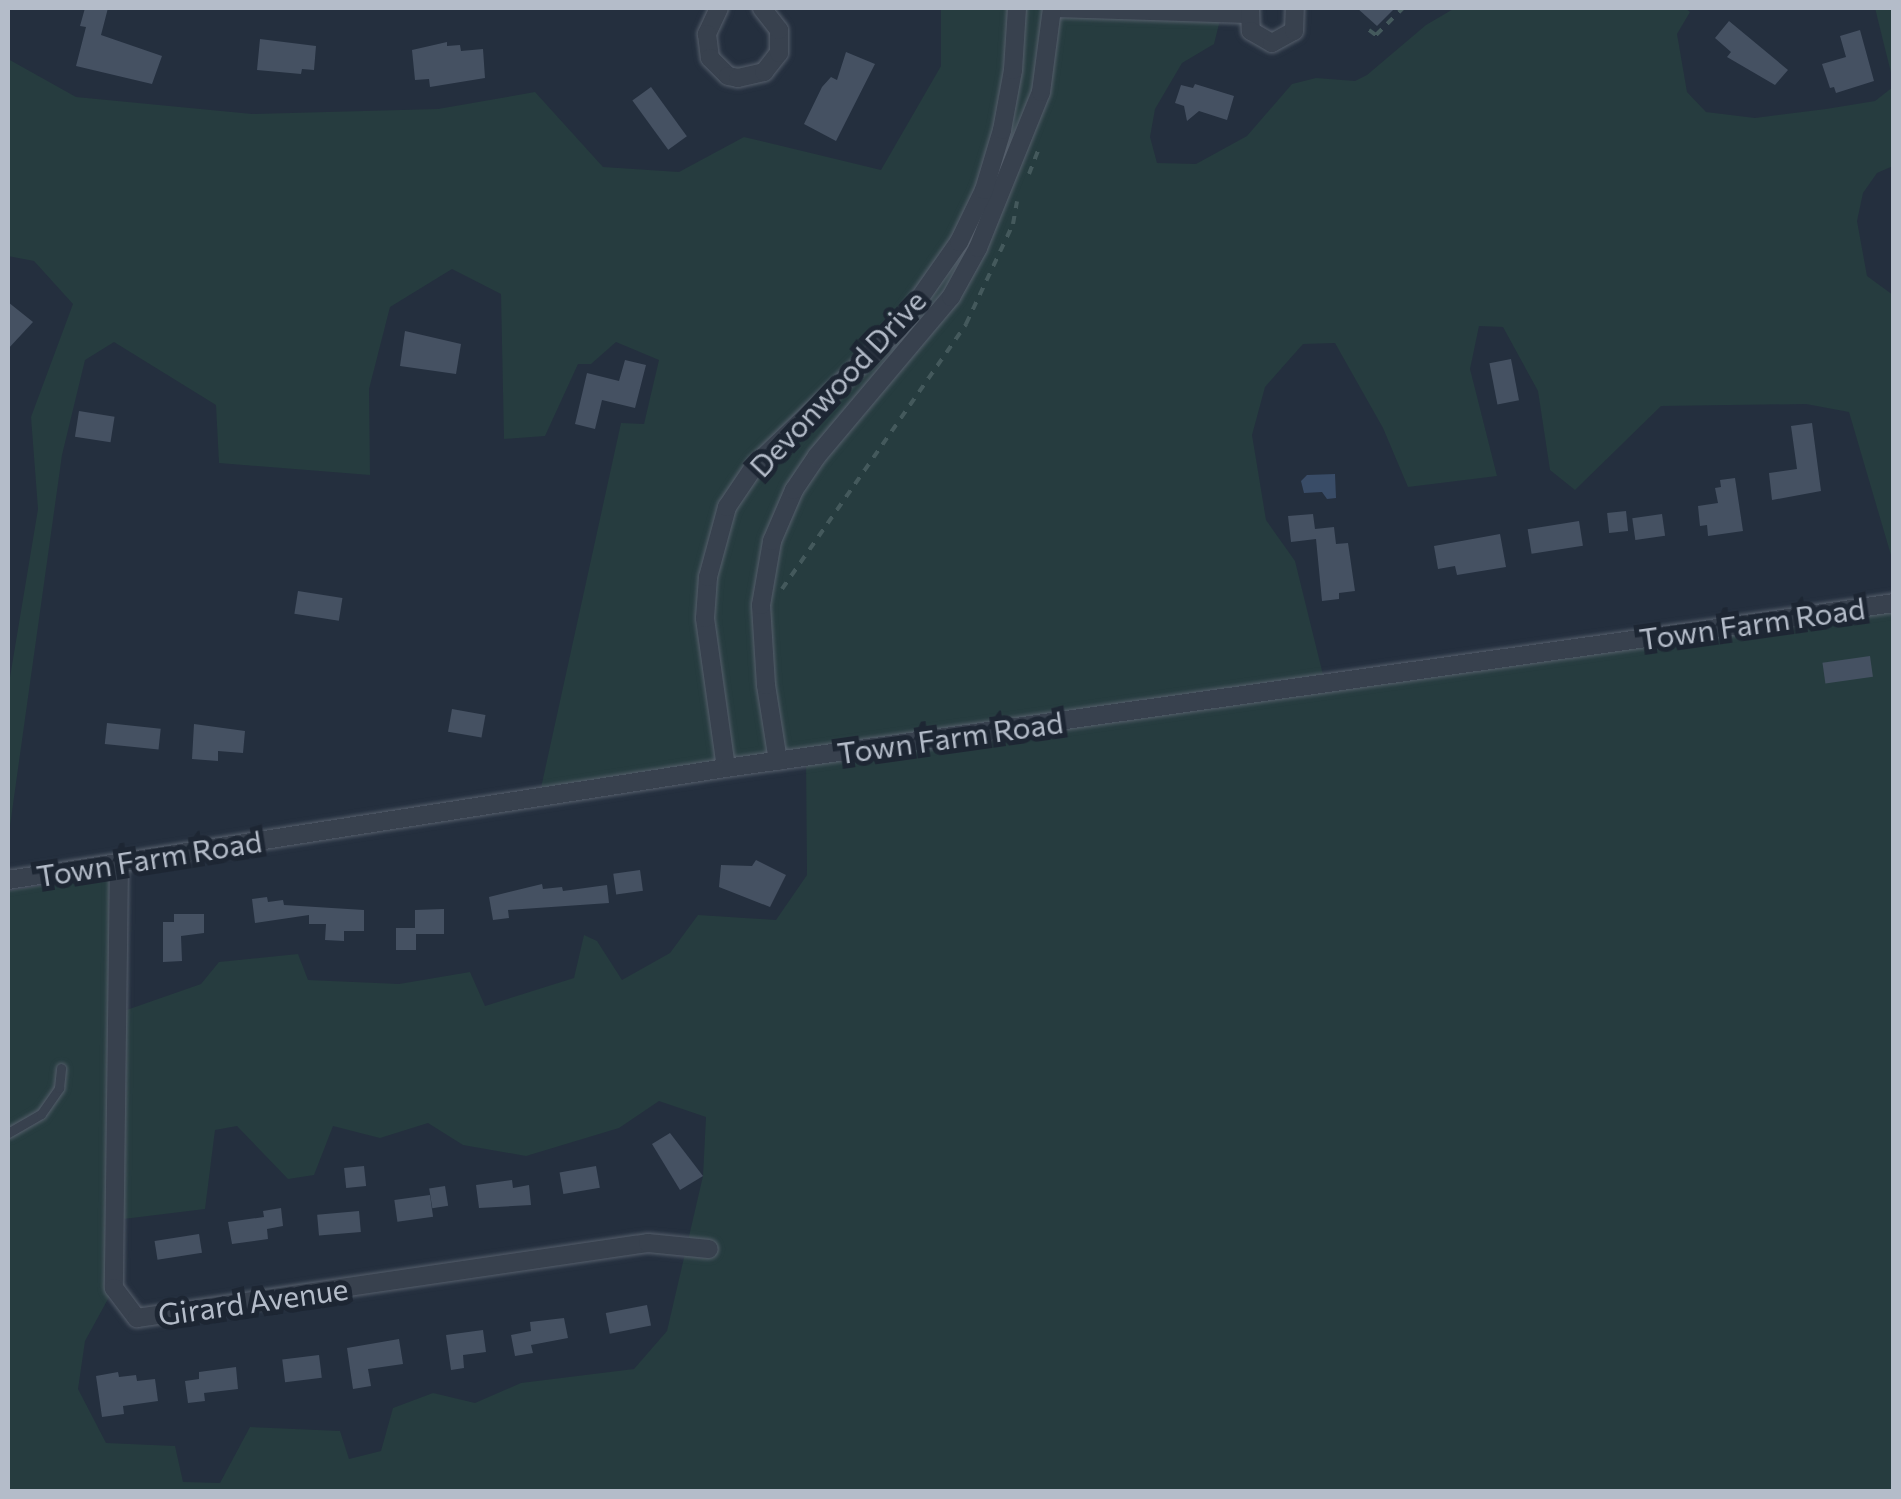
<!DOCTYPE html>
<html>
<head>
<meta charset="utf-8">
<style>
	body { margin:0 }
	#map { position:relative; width:1901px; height:1499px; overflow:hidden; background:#242f3e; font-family:Commissioner,sans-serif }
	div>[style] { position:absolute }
	.green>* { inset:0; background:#263c3f }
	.water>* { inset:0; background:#394c67 }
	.building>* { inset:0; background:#455162; transform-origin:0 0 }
	.path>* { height:4px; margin-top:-2px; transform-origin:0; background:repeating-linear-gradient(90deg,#44595c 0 8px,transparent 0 16px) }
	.roads { filter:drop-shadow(0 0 2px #565f6c) drop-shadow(0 0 2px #565f6c) }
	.lane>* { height:9px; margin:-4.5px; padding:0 4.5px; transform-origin:4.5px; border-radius:4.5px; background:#38414e }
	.street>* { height:18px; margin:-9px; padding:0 9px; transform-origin:9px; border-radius:9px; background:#38414e }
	span { translate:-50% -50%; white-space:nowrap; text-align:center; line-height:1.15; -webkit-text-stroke:10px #1d2633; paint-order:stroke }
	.street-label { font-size:30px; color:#b4bcc9 }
	.frame { position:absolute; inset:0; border:10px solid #b4bcc9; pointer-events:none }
</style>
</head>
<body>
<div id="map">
	<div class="green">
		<i style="clip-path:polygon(evenodd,941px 8px,1223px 8px,1214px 44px,1182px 63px,1155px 109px,1150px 137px,1157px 163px,1196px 164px,1247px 136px,1292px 84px,1316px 78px,1355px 81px,1367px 75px,1426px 25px,1455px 8px,1685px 8px,1690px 12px,1677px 34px,1687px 92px,1706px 112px,1755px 118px,1826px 109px,1875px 101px,1893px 87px,1893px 166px,1877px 173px,1863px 193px,1857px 221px,1867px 276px,1893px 295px,1893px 562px,1849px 412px,1806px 404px,1661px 406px,1575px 490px,1550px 470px,1538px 391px,1503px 327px,1479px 326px,1470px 369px,1497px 476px,1408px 487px,1383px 428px,1335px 343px,1303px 344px,1265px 387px,1252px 435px,1266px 520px,1295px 561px,1325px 683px,1893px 603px,1893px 1491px,8px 1491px,8px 891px,98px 876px,119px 862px,118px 1013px,201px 984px,219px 962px,298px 954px,308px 980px,399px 984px,470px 972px,485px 1006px,574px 978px,584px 935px,597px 941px,622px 980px,670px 953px,698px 915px,776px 920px,807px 875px,806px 758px,539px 797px,621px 423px,644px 424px,659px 360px,616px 342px,591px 364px,578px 364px,545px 436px,504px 439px,501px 294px,452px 269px,390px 307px,369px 389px,370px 475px,219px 463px,216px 405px,114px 342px,85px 360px,62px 455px,8px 840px,8px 689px,38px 509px,31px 417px,73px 304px,34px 261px,8px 256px,8px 59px,76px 97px,252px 114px,438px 109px,535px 92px,603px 167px,679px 172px,744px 137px,881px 170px,941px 66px,941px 8px,659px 1101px,706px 1117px,703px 1176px,667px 1331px,634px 1369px,521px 1383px,475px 1403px,433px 1393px,393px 1408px,381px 1451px,349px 1459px,340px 1431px,250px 1427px,220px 1483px,183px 1482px,175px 1446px,106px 1443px,78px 1389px,85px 1341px,114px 1288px,115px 1220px,205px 1209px,215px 1130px,237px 1126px,288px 1179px,314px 1175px,333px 1126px,380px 1138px,428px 1123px,463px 1145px,526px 1156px,619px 1128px,659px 1101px)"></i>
		<i style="clip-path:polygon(1875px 8px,1893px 8px,1893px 81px)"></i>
	</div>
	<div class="water">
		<i style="clip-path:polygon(1335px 474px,1336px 498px,1327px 499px,1322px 492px,1304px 493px,1301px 481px,1307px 475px)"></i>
	</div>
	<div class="building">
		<i style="clip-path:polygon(85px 8px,108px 8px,101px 35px,162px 56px,152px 84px,76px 66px,86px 27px,80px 26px)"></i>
		<i style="clip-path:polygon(1357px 8px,1395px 8px,1377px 26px)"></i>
		<i style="clip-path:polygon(1729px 21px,1788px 70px,1775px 85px,1727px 57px,1731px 52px,1715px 38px)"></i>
		<i style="clip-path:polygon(1860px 30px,1874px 81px,1836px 93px,1834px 87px,1830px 88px,1822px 64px,1846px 57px,1840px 36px)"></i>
		<i style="clip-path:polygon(260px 39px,316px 46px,314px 70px,302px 69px,301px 74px,257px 70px)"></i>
		<i style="clip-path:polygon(447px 42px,447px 46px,460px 45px,461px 51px,483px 49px,485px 78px,430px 87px,429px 79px,415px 80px,412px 50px)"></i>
		<i style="clip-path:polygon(846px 52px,875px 64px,836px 141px,804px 124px,822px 87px,831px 77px,837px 80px)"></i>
		<i style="clip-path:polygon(1195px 84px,1234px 96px,1227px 120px,1199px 111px,1187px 121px,1184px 106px,1175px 103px,1181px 85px,1193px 88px)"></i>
		<i style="left:651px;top:87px;width:61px;height:23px;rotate:54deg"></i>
		<i style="clip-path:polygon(8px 302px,33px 322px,8px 349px)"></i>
		<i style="clip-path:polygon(405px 331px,461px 344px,456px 374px,400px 366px)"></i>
		<i style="left:1511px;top:359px;width:42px;height:22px;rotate:79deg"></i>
		<i style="clip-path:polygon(625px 360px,646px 365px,635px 408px,602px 400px,595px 429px,575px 424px,587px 373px,619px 381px)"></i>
		<i style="left:79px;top:411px;width:36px;height:26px;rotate:9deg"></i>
		<i style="clip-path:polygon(1812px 423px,1821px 491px,1772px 500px,1769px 473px,1797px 469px,1791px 426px)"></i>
		<i style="clip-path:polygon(1735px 478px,1743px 531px,1708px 536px,1707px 525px,1700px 526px,1698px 506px,1718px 503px,1715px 488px,1721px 487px,1720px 480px)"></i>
		<i style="left:1626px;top:511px;width:20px;height:19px;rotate:84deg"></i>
		<i style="clip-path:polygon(1313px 514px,1315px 529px,1334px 527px,1336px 544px,1348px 543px,1355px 591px,1339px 593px,1339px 599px,1322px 601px,1316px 539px,1291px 542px,1288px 516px)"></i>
		<i style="left:1662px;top:514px;width:22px;height:30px;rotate:82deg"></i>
		<i style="left:1579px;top:521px;width:25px;height:52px;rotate:81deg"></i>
		<i style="clip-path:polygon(1500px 534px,1506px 567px,1457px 575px,1455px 566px,1438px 569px,1434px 546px)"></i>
		<i style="left:298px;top:591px;width:45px;height:23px;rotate:9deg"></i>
		<i style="left:1870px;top:656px;width:21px;height:48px;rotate:82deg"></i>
		<i style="left:452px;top:709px;width:34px;height:23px;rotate:10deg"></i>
		<i style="left:107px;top:723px;width:54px;height:21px;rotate:6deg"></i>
		<i style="clip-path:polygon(194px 724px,245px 731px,243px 753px,218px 751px,218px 761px,192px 759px)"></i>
		<i style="clip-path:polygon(756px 860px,786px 875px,770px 907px,719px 887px,721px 865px,752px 866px)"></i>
		<i style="left:640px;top:870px;width:21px;height:27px;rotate:82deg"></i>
		<i style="clip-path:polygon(542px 884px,543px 889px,562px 887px,563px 891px,607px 885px,609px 903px,508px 910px,509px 918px,493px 920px,489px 897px)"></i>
		<i style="clip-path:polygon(267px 897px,268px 902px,283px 900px,284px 905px,364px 910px,364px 931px,344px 931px,344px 941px,325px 940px,326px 924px,309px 924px,309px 915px,255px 923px,252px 899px)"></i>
		<i style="clip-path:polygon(444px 909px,444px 934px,416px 934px,416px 950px,396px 950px,396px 928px,415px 928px,415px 910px)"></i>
		<i style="clip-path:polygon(174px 914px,204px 914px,204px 933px,181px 936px,182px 961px,163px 962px,163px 922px,174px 922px)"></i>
		<i style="clip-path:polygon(670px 1133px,703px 1176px,680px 1190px,652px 1144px)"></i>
		<i style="left:364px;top:1166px;width:20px;height:20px;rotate:84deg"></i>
		<i style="left:596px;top:1166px;width:22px;height:37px;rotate:80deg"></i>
		<i style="clip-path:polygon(512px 1180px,513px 1188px,529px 1185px,531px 1205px,479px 1208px,476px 1185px)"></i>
		<i style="left:445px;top:1186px;width:20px;height:16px;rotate:81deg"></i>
		<i style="left:430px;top:1195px;width:22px;height:36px;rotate:82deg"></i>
		<i style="clip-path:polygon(281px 1208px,283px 1226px,267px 1229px,268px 1239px,232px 1244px,228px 1222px,264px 1217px,263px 1211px)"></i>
		<i style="left:359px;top:1211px;width:21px;height:42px;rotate:85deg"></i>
		<i style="left:199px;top:1234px;width:19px;height:45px;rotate:81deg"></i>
		<i style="left:647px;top:1305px;width:21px;height:42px;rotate:79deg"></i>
		<i style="clip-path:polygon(564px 1318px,568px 1338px,531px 1345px,533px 1353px,515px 1356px,511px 1335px,531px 1331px,530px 1322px)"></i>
		<i style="clip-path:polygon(483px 1330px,486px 1352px,463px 1355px,464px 1368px,451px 1370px,446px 1335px)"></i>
		<i style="clip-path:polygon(399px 1339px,403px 1364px,368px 1369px,371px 1386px,353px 1389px,347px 1348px)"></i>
		<i style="left:319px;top:1355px;width:23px;height:37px;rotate:83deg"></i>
		<i style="clip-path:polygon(236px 1367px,238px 1389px,204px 1393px,205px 1401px,188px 1403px,185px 1381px,199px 1379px,199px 1372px)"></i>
		<i style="clip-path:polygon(118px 1372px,119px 1377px,136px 1375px,137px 1381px,155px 1379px,158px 1401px,123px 1406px,124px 1414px,102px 1417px,96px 1376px)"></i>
	</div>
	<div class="path">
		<i style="left:1369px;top:30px;width:9px;rotate:36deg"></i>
		<i style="left:1376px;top:35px;width:38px;rotate:-45deg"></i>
		<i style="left:1029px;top:174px;width:25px;rotate:-69deg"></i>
		<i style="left:782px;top:589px;width:323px;rotate:-55.2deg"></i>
		<i style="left:966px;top:324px;width:110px;rotate:-64.8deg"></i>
		<i style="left:1013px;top:224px;width:23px;rotate:-80deg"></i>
	</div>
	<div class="roads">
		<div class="lane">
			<i style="left:8px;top:1133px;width:38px;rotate:-30deg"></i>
			<i style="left:41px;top:1114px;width:32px;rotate:-55deg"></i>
			<i style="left:59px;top:1088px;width:20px;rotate:-84deg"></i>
		</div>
		<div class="street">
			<i style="left:719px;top:8px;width:29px;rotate:115deg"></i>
			<i style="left:707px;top:34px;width:24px;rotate:83deg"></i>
			<i style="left:710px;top:58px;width:25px;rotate:45deg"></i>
			<i style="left:728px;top:76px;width:10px;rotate:11deg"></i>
			<i style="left:738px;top:78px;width:27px;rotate:-13deg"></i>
			<i style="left:764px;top:72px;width:24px;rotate:-52deg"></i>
			<i style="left:779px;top:53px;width:23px;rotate:-90deg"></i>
			<i style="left:779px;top:30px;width:28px;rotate:-128deg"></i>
			<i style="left:1055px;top:8px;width:193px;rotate:1.8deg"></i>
			<i style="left:1250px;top:8px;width:23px;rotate:88deg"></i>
			<i style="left:1251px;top:31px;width:24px;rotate:30deg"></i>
			<i style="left:1272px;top:43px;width:25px;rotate:-29deg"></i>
			<i style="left:1294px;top:31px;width:23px;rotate:-88deg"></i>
			<i style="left:778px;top:761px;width:77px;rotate:-99deg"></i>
			<i style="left:766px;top:685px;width:80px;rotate:-93.6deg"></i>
			<i style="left:761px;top:605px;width:65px;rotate:-80.2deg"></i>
			<i style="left:772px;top:541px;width:56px;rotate:-66.7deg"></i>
			<i style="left:794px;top:490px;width:41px;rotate:-55.9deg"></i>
			<i style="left:817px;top:456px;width:208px;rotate:-49.9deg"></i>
			<i style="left:951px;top:297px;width:56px;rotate:-61.1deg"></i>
			<i style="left:978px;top:248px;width:168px;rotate:-68deg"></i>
			<i style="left:1041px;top:92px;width:85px;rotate:-82.5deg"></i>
			<i style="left:726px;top:768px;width:151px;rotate:-98deg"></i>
			<i style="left:705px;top:618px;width:41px;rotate:-85.8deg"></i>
			<i style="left:708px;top:577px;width:73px;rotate:-74.8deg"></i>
			<i style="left:727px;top:507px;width:52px;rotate:-56deg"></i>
			<i style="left:756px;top:464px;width:196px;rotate:-43.6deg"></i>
			<i style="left:898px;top:329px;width:106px;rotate:-55deg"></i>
			<i style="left:959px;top:242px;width:58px;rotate:-64.3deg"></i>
			<i style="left:984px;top:190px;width:63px;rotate:-73.3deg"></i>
			<i style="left:1002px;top:130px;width:61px;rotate:-79.6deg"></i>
			<i style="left:1013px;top:70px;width:62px;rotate:-86.3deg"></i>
			<i style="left:119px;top:862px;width:426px;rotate:90.7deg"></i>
			<i style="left:114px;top:1288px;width:38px;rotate:53deg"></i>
			<i style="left:137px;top:1318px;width:516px;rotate:-8.35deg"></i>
			<i style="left:648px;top:1243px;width:61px;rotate:5.6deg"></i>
			<i style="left:8px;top:880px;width:727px;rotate:-8.87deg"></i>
			<i style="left:726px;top:768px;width:1180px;rotate:-8.04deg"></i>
		</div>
	</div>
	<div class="street-label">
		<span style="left:837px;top:383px;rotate:-47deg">Devonwood Drive</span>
		<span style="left:1752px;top:623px;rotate:-8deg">Town Farm Road</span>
		<span style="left:950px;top:737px;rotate:-8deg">Town Farm Road</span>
		<span style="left:149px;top:858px;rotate:-9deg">Town Farm Road</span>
		<span style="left:253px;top:1301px;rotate:-8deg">Girard Avenue</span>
	</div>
	<div class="frame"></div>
</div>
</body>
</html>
